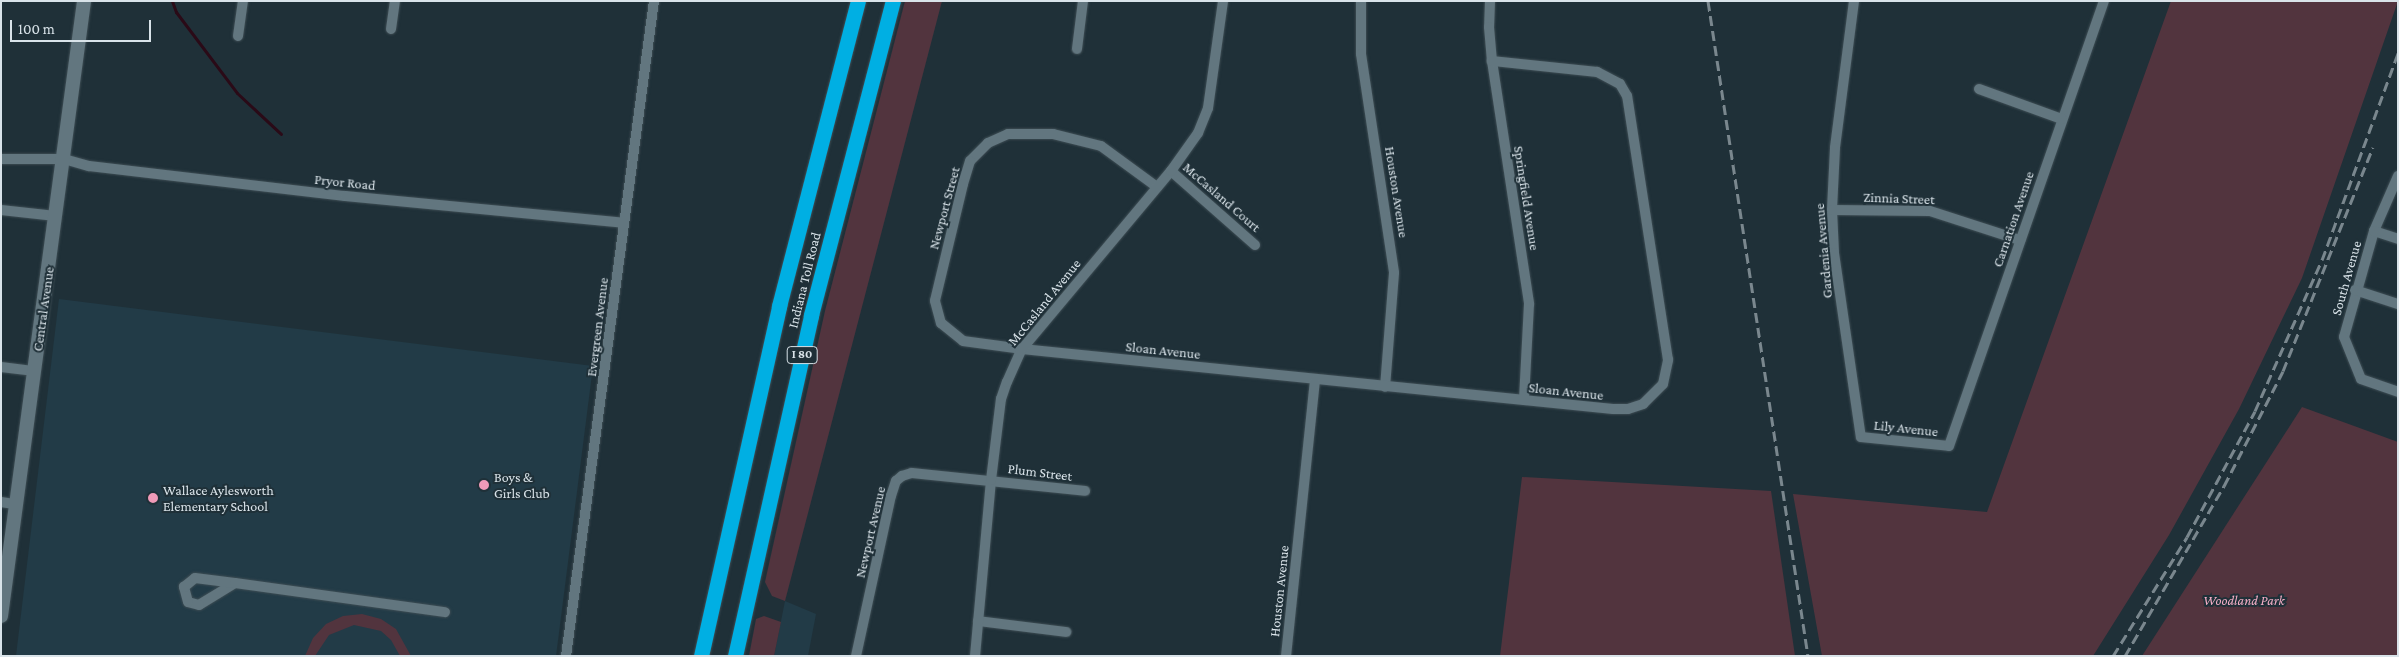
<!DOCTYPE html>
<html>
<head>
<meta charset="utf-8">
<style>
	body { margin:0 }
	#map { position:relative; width:2399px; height:657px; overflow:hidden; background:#1f3038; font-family:"Crimson Pro",serif }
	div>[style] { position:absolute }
	.built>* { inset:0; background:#223b47 }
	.green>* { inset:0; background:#52343e }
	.stream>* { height:3px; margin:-1.5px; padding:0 1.5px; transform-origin:1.5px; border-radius:1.5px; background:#2a0a17 }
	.roads { filter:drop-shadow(0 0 1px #3e4d54) drop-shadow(0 0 1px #3e4d54) }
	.street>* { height:10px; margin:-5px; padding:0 5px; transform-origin:5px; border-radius:5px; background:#62767f }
	.secondary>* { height:14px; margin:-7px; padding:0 7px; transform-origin:7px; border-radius:7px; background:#62767f }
	.highway>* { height:15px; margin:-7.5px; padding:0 7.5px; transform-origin:7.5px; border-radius:7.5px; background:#00afe3 }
	.rail>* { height:3px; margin-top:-1.5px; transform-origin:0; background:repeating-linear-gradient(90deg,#7a878e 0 10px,transparent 0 15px) }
	.dots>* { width:14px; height:14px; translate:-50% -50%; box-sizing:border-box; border:2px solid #1f3038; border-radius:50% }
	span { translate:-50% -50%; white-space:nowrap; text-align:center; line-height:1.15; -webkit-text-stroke:4px #1f3038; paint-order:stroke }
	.shield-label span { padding:1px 4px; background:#1f3038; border:1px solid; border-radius:4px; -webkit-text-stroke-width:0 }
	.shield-label { font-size:12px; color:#d9e3e9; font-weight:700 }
	.street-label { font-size:14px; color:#d9e3e9 }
	.poi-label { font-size:14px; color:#d9e3e9 }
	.left { translate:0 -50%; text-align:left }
	.park-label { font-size:14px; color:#f3adc5; font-style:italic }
	.frame { position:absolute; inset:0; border:2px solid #d9e3e9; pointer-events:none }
	.scale { position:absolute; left:10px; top:20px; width:141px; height:22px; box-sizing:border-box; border:2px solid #d9e3e9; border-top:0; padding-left:6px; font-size:15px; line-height:18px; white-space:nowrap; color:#d9e3e9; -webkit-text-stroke:4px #1f3038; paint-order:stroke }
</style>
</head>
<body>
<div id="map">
	<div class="built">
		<i style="clip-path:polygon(59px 299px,593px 366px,556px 656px,16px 656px)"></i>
		<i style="clip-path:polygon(785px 601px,816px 614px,808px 656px,774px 656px)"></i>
	</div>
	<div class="green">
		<i style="clip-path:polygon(905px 1px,942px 1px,785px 601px,772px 596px,765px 582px,825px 311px)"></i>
		<i style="clip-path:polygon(2171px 1px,2398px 1px,2302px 278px,2239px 409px,2169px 535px,2093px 656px,1822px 656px,1793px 494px,1987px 512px)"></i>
		<i style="clip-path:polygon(2302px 407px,2398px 442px,2398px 656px,2142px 656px)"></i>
		<i style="clip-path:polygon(1522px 477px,1771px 491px,1795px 656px,1500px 656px)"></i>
		<i style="clip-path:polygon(362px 614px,381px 619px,396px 629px,411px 656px,400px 656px,391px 640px,381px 631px,354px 625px,329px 635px,315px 656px,305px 656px,313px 638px,326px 624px,343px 616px)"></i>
		<i style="clip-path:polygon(764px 616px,781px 622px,774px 656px,749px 656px,756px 619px)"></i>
	</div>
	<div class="stream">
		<i style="left:172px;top:1px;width:12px;rotate:70deg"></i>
		<i style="left:176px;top:12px;width:101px;rotate:53deg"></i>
		<i style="left:237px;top:93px;width:60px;rotate:43deg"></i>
	</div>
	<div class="roads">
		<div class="street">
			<i style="left:1361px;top:1px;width:53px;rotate:90deg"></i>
			<i style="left:1361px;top:54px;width:221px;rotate:81.4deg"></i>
			<i style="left:1394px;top:273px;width:114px;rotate:94.5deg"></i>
			<i style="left:1490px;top:1px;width:26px;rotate:92deg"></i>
			<i style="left:1489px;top:27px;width:34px;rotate:85deg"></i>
			<i style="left:1492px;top:61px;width:246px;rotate:81.3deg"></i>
			<i style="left:1529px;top:304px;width:96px;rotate:93deg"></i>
			<i style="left:1854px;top:1px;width:148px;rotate:97.4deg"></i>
			<i style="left:1835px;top:148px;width:62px;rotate:92.8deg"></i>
			<i style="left:1832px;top:210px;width:43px;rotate:87.3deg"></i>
			<i style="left:1834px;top:253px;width:186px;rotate:81.7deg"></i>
			<i style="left:1861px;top:437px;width:88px;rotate:5.8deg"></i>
			<i style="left:1949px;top:446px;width:471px;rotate:-70.8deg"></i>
			<i style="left:391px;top:29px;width:28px;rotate:-82deg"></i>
			<i style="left:238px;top:36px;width:35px;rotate:-82deg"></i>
			<i style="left:1077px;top:49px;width:48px;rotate:-82.9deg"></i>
			<i style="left:1979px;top:89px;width:88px;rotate:19.9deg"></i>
			<i style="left:1px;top:159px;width:63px"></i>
			<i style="left:64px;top:159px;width:26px;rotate:16deg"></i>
			<i style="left:89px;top:166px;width:258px;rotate:6.7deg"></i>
			<i style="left:345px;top:196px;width:280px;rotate:5.5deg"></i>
			<i style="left:1171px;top:171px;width:112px;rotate:41.4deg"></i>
			<i style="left:2398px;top:176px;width:60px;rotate:113.6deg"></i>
			<i style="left:2374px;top:231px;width:110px;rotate:105.8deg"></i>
			<i style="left:2344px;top:337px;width:45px;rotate:68deg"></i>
			<i style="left:2361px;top:379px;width:39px;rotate:19deg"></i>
			<i style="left:1157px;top:187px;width:69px;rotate:-143.8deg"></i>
			<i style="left:1101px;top:146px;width:49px;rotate:-166deg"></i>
			<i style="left:1053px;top:134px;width:45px;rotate:180deg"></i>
			<i style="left:1008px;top:134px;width:22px;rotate:156deg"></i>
			<i style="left:988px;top:143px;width:25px;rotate:135deg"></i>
			<i style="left:970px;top:161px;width:24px;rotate:107deg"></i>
			<i style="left:963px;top:184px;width:120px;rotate:103.5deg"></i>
			<i style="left:935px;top:301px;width:23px;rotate:75deg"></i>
			<i style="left:941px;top:323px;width:28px;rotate:39deg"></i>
			<i style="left:963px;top:341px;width:60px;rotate:7.7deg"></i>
			<i style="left:1022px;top:349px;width:594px;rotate:5.8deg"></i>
			<i style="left:1613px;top:409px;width:15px"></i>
			<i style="left:1628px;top:409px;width:16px;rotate:-18deg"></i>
			<i style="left:1643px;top:404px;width:28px;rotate:-45deg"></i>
			<i style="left:1663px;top:384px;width:25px;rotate:-78deg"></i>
			<i style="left:1668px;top:360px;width:267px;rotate:-98.8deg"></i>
			<i style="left:1627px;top:96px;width:14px;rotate:-120deg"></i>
			<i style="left:1620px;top:84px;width:26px;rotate:-152deg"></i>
			<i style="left:1597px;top:72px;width:106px;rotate:-174deg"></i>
			<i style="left:1px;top:210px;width:55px;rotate:6.2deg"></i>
			<i style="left:1832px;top:210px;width:98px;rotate:0.6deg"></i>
			<i style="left:1930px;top:211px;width:95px;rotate:17.9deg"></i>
			<i style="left:2374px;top:231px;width:25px;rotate:18deg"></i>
			<i style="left:2355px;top:290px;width:45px;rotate:18deg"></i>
			<i style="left:1px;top:367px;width:34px;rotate:7deg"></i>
			<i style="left:1px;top:502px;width:13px;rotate:9deg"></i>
			<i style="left:235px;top:583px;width:42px;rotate:148.6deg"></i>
			<i style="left:199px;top:605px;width:11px;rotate:-165deg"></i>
			<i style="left:188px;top:602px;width:16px;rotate:-105deg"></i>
			<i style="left:184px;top:587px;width:14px;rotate:-39deg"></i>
			<i style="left:195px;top:578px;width:40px;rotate:7.1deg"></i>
			<i style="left:235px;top:583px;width:212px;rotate:7.9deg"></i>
			<i style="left:978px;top:621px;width:89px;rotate:7.1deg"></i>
			<i style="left:566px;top:656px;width:661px;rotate:-82.35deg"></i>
			<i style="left:856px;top:656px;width:164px;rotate:-77.7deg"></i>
			<i style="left:891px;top:496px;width:16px;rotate:-72deg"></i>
			<i style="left:896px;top:481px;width:8px;rotate:-40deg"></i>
			<i style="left:902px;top:476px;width:10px;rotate:-17deg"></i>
			<i style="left:912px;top:473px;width:174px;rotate:5.9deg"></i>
			<i style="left:975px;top:656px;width:177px;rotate:-84.8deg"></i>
			<i style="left:991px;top:480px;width:82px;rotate:-83deg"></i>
			<i style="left:1001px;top:399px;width:18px;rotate:-71deg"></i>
			<i style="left:1007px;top:382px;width:36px;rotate:-66deg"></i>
			<i style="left:1022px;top:349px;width:232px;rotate:-50.1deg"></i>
			<i style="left:1171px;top:171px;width:47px;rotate:-54.6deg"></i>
			<i style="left:1198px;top:133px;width:27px;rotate:-68deg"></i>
			<i style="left:1208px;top:108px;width:108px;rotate:-82deg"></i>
			<i style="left:1286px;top:656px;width:277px;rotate:-84deg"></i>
		</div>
		<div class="secondary">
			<i style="left:1px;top:616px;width:621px;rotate:-82.31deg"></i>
		</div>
		<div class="highway">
			<i style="left:701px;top:656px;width:359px;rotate:-77.4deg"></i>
			<i style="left:779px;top:306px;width:315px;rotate:-75.5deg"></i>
			<i style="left:735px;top:656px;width:349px;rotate:-77.4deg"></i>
			<i style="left:811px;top:315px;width:325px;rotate:-75.4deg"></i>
		</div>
	</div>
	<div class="rail">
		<i style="left:1708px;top:1px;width:663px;rotate:81.32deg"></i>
		<i style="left:2113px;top:656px;width:140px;rotate:-58.1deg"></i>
		<i style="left:2187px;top:537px;width:143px;rotate:-61.6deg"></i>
		<i style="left:2255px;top:411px;width:165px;rotate:-66.1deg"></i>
		<i style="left:2322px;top:260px;width:221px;rotate:-69.8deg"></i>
		<i style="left:2125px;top:656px;width:197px;rotate:-59.8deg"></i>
		<i style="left:2224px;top:486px;width:129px;rotate:-62.8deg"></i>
		<i style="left:2283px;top:371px;width:241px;rotate:-68.1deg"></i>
	</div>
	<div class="dots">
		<i style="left:484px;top:485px;background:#ef9ab8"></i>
		<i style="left:153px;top:498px;background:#ef9ab8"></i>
	</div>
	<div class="shield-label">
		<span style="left:802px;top:355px">I 80</span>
	</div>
	<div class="street-label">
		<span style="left:345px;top:182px;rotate:6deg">Pryor Road</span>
		<span style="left:1397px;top:192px;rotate:81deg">Houston Avenue</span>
		<span style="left:1222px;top:197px;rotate:41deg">McCasland Court</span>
		<span style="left:1527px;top:198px;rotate:81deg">Springfield Avenue</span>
		<span style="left:1899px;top:198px;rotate:2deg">Zinnia Street</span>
		<span style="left:944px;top:208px;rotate:-75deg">Newport Street</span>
		<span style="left:2013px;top:219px;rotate:-71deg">Carnation Avenue</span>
		<span style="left:1823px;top:251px;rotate:-95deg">Gardenia Avenue</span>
		<span style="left:2346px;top:278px;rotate:-74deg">South Avenue</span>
		<span style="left:804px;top:280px;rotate:-76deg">Indiana Toll Road</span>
		<span style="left:1044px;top:302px;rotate:-51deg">McCasland Avenue</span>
		<span style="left:43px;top:309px;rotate:-82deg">Central Avenue</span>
		<span style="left:597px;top:327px;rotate:-83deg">Evergreen Avenue</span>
		<span style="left:1163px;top:350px;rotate:6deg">Sloan Avenue</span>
		<span style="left:1566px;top:391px;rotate:6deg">Sloan Avenue</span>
		<span style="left:1906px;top:428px;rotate:6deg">Lily Avenue</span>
		<span style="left:1040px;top:472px;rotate:7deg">Plum Street</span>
		<span style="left:870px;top:532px;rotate:-77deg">Newport Avenue</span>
		<span style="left:1279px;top:591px;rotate:-84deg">Houston Avenue</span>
	</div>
	<div class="poi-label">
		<span class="left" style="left:494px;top:485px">Boys &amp;<br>Girls Club</span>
		<span class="left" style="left:163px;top:498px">Wallace Aylesworth<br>Elementary School</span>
	</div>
	<div class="park-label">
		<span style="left:2244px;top:600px">Woodland Park</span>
	</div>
	<div class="frame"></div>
	<div class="scale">100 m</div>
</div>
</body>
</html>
